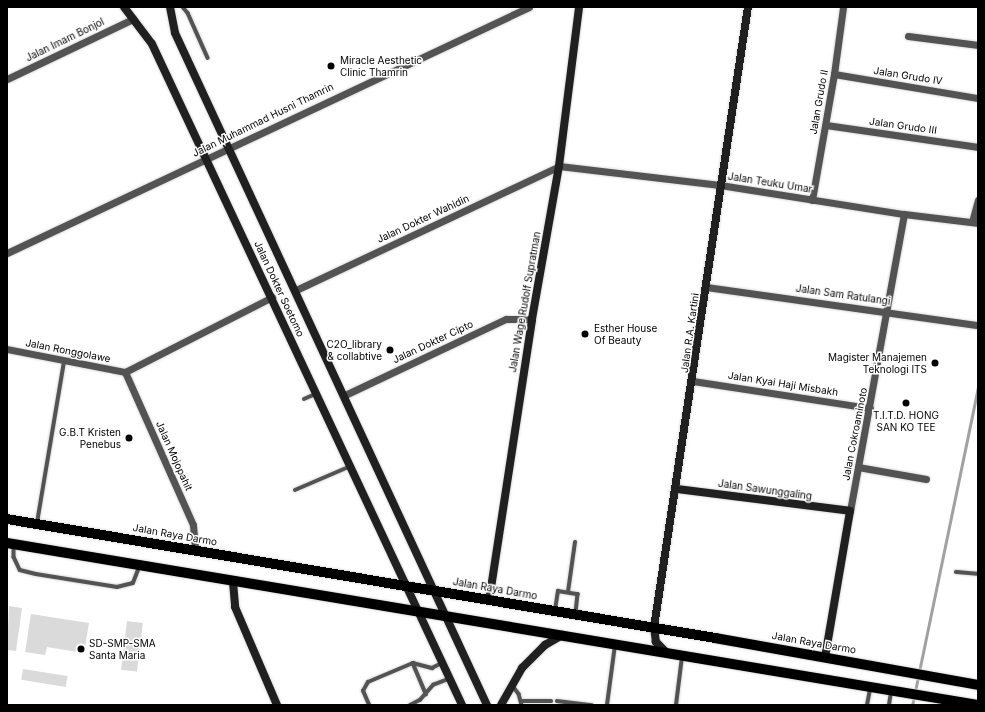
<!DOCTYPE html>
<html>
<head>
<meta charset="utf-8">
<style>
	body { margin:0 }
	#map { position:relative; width:985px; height:712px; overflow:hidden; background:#fff; font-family:Inter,sans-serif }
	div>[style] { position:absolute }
	.green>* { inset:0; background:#dadada; transform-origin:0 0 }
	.stream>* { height:2.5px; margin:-1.25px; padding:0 1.25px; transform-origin:1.25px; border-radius:1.25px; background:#a1a1a1 }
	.roads { filter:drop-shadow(0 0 1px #dbdbdb) drop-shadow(0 0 1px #dbdbdb) }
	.lane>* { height:3.5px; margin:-1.75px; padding:0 1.75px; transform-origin:1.75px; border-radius:1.75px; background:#535353 }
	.street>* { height:7px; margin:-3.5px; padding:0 3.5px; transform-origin:3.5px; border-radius:3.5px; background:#535353 }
	.secondary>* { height:8px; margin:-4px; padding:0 4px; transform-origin:4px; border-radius:4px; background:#202020 }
	.primary>* { height:10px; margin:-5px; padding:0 5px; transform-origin:5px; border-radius:5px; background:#000 }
	.dots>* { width:11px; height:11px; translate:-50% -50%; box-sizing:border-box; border:2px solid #fff; border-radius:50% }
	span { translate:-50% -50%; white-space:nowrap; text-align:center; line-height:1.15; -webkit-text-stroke:3px #fff; paint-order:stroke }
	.street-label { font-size:10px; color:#000 }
	.poi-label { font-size:10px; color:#000 }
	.left { translate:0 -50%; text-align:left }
	.right { translate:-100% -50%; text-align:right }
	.frame { position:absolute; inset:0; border:8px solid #000; pointer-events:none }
</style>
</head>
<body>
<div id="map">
	<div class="green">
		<i style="clip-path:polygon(9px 606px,22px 608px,16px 651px,7px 650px)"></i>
		<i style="clip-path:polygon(31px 614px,89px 623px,84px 653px,47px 647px,45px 655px,25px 652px)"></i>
		<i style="left:127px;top:621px;width:16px;height:49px;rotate:7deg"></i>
		<i style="left:23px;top:669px;width:45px;height:11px;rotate:9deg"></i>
	</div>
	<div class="stream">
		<i style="left:919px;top:672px;width:291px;rotate:-78.3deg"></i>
		<i style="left:915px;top:692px;width:15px;rotate:-79deg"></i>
		<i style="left:912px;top:705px;width:8px;rotate:-76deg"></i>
	</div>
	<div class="roads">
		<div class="lane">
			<i style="left:183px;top:7px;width:8px;rotate:50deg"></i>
			<i style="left:188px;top:13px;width:49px;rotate:66deg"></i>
			<i style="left:304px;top:399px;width:13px;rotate:-23deg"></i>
			<i style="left:295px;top:490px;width:61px;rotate:-23.2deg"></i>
			<i style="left:37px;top:523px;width:164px;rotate:-80.5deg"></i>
			<i style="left:14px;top:545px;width:12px;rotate:90deg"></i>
			<i style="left:14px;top:557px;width:14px;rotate:65deg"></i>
			<i style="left:20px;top:570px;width:16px;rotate:14deg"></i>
			<i style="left:36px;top:574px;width:82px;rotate:9.1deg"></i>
			<i style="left:117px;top:587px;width:16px;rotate:-14deg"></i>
			<i style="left:133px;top:583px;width:17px;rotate:-69deg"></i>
			<i style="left:956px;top:572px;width:22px;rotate:5deg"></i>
			<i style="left:568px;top:592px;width:50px;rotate:-82deg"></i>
			<i style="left:555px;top:610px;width:19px;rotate:-81deg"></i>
			<i style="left:558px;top:591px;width:20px;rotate:9deg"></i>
			<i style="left:578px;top:594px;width:20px;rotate:96deg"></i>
			<i style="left:413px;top:663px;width:34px;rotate:67deg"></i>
			<i style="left:512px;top:685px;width:11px;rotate:52deg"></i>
			<i style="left:519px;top:694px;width:11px;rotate:75deg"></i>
			<i style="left:521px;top:701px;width:30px"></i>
			<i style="left:557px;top:701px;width:35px;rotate:7deg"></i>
			<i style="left:369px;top:705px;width:15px;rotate:-113deg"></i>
			<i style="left:363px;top:691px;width:10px;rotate:-61deg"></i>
			<i style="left:368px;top:682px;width:49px;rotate:-22.9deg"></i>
			<i style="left:413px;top:663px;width:20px;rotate:15deg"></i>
			<i style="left:432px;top:668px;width:11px;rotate:-27deg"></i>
			<i style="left:410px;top:705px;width:11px;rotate:-27deg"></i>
			<i style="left:420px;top:700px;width:20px;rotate:-49deg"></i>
			<i style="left:433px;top:685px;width:17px;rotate:-21deg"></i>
			<i style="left:607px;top:705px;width:61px;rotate:-82.4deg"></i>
			<i style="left:676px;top:705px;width:48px;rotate:-82.9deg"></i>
			<i style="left:867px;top:705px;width:16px;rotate:-79deg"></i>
			<i style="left:889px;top:705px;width:13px;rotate:-81deg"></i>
		</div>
		<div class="street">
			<i style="left:908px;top:36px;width:71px;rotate:7.3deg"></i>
			<i style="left:834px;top:74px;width:146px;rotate:9.5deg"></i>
			<i style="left:7px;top:79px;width:140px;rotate:-25.5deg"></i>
			<i style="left:826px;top:125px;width:154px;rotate:8.2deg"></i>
			<i style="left:812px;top:200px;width:128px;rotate:-80.1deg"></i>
			<i style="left:834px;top:74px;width:68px;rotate:-82.3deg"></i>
			<i style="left:972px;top:222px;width:23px;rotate:-75deg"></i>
			<i style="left:7px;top:253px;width:577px;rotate:-25.23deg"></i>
			<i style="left:706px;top:287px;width:275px;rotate:8deg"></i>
			<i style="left:296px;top:290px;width:291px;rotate:-25.2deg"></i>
			<i style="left:559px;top:166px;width:162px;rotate:6.7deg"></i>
			<i style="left:720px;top:185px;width:186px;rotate:9deg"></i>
			<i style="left:904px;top:214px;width:75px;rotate:6.9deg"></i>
			<i style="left:7px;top:349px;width:120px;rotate:11deg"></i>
			<i style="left:125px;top:372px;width:167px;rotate:66deg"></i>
			<i style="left:193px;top:525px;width:25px;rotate:85deg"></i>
			<i style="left:125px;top:372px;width:165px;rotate:-27deg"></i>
			<i style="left:693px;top:381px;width:179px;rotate:8.7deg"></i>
			<i style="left:345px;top:395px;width:178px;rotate:-25.3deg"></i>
			<i style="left:506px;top:319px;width:26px"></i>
			<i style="left:858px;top:467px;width:69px;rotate:10deg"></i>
			<i style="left:850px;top:511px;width:302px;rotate:-79.7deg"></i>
		</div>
		<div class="secondary">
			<i style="left:124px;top:7px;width:46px;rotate:52.9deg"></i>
			<i style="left:152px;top:44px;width:730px;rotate:64.87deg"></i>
			<i style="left:170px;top:7px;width:26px;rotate:79deg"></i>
			<i style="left:175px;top:33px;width:741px;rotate:65.1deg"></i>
			<i style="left:677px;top:489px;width:174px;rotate:7.2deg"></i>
			<i style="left:850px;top:511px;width:148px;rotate:99.7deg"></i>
			<i style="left:233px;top:582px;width:25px;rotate:85deg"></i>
			<i style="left:235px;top:607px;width:107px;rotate:66.8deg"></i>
			<i style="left:489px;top:601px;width:285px;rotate:-81.3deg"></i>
			<i style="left:532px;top:319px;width:155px;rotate:-80deg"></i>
			<i style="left:559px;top:166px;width:160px;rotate:-82.8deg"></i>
			<i style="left:667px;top:653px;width:16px;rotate:-135deg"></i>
			<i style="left:656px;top:642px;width:15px;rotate:-98deg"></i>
			<i style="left:654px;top:627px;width:627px;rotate:-81.38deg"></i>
			<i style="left:501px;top:705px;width:43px;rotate:-60.4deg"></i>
			<i style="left:522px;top:668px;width:33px;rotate:-45deg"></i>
			<i style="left:545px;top:645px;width:20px;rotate:-30deg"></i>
		</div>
		<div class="primary">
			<i style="left:7px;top:519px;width:718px;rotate:9.54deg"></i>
			<i style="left:715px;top:638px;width:267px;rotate:10.1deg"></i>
			<i style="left:7px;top:543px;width:984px;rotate:9.47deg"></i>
		</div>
	</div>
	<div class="dots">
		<i style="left:331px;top:66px;background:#000"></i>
		<i style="left:585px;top:334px;background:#000"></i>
		<i style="left:390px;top:350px;background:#000"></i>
		<i style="left:935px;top:363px;background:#000"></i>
		<i style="left:906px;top:403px;background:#000"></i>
		<i style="left:129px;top:438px;background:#000"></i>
		<i style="left:81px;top:649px;background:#000"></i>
	</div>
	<div class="street-label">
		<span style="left:65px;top:40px;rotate:-26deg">Jalan Imam Bonjol</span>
		<span style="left:908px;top:76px;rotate:9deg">Jalan Grudo IV</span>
		<span style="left:819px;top:102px;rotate:-80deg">Jalan Grudo II</span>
		<span style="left:263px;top:120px;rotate:-26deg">Jalan Muhammad Husni Thamrin</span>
		<span style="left:903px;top:126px;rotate:8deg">Jalan Grudo III</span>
		<span style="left:770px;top:183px;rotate:9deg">Jalan Teuku Umar</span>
		<span style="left:423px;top:219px;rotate:-25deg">Jalan Dokter Wahidin</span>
		<span style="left:279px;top:289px;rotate:65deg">Jalan Dokter Soetomo</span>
		<span style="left:843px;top:295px;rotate:8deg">Jalan Sam Ratulangi</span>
		<span style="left:525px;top:302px;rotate:-80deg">Jalan Wage Rudolf Supratman</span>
		<span style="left:690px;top:333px;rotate:-82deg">Jalan R.A. Kartini</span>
		<span style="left:433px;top:342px;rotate:-25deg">Jalan Dokter Cipto</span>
		<span style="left:68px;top:351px;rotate:11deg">Jalan Ronggolawe</span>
		<span style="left:783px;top:384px;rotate:9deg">Jalan Kyai Haji Misbakh</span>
		<span style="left:855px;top:434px;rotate:-79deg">Jalan Cokroaminoto</span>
		<span style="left:174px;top:456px;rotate:66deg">Jalan Mojopahit</span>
		<span style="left:765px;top:490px;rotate:8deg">Jalan Sawunggaling</span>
		<span style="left:175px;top:535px;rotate:10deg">Jalan Raya Darmo</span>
		<span style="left:495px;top:589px;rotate:10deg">Jalan Raya Darmo</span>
		<span style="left:814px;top:643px;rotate:10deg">Jalan Raya Darmo</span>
	</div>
	<div class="poi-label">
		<span class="left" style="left:340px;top:66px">Miracle Aesthetic<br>Clinic Thamrin</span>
		<span class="left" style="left:594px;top:334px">Esther House<br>Of Beauty</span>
		<span class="right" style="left:382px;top:350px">C2O_library<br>&amp; collabtive</span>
		<span class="right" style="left:927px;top:363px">Magister Manajemen<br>Teknologi ITS</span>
		<span style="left:906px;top:421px">T.I.T.D. HONG<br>SAN KO TEE</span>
		<span class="right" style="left:121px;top:438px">G.B.T Kristen<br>Penebus</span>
		<span class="left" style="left:89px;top:649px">SD-SMP-SMA<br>Santa Maria</span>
	</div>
	<div class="frame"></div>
</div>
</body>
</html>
